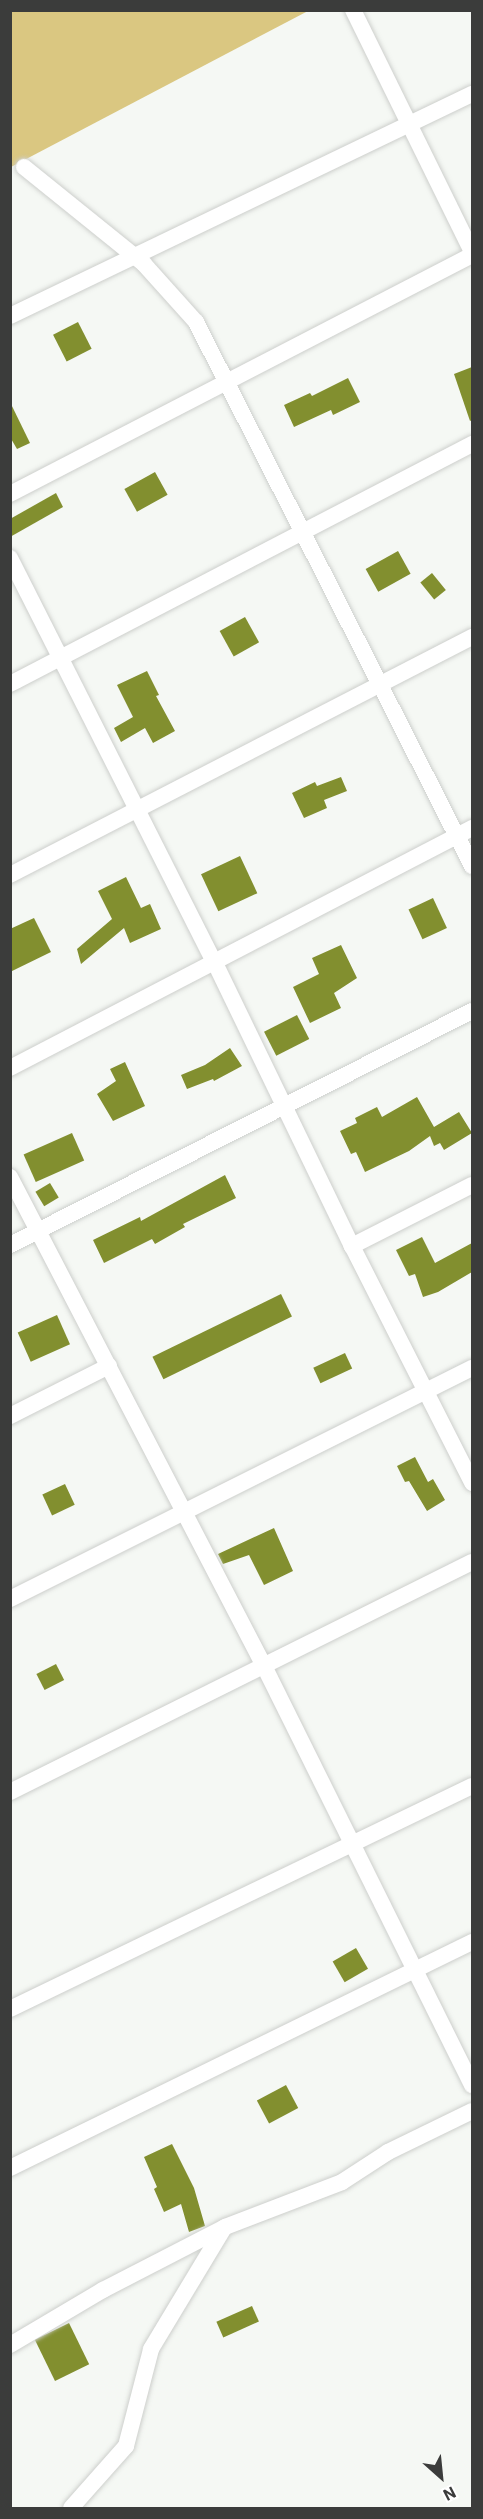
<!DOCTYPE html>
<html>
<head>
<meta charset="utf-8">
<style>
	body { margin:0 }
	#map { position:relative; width:483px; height:2519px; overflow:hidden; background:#f5f8f4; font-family:Roboto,sans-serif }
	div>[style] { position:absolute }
	.green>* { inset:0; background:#dac781 }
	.building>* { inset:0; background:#828f2f; transform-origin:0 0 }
	.roads { filter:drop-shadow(0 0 2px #cdcfcc) drop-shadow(0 0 2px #cdcfcc) }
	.street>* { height:16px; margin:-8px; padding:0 8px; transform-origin:8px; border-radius:8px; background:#fff }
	span { translate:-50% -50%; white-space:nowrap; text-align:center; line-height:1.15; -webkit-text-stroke:4.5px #fff; paint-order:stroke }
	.frame { position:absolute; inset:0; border:12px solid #3b3c3b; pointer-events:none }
	.north { position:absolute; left:411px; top:2447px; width:60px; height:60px; -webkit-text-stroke:4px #fff; paint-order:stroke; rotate:153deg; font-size:16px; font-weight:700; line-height:24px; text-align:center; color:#3b3c3b }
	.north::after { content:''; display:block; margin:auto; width:21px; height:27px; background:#3b3c3b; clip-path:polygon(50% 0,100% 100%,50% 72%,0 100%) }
</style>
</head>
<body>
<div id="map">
	<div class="green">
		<i style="clip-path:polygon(11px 11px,308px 11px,11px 167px)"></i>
	</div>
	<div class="building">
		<i style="left:78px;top:322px;width:30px;height:28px;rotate:63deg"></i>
		<i style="clip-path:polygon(472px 367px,472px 420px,470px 421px,454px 374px)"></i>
		<i style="clip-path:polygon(348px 378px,360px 402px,333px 415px,331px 410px,294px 427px,284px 405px,310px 393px,312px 396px)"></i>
		<i style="clip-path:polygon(10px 402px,30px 443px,17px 449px,10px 437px)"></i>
		<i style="left:155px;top:472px;width:26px;height:35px;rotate:61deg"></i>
		<i style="clip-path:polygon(56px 493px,63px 507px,10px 537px,10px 519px)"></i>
		<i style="left:398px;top:551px;width:26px;height:37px;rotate:61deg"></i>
		<i style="left:432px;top:573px;width:22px;height:15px;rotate:51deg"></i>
		<i style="left:245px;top:617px;width:29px;height:29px;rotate:61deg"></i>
		<i style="clip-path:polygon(147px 671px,159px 695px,156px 696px,175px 731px,153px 743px,145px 728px,121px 742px,114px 728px,133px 717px,117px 685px)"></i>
		<i style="clip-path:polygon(341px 777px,347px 791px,324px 800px,327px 808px,304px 818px,292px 793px,315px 782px,317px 786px)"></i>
		<i style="left:240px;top:856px;width:41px;height:43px;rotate:65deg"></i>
		<i style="clip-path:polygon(126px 877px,141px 908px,150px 904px,161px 929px,130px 943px,124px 928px,81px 964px,77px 949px,112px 919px,98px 891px)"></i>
		<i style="left:433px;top:898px;width:33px;height:27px;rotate:65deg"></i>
		<i style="clip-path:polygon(34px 918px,51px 952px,10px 972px,10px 929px)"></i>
		<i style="clip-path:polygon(341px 945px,357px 978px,334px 993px,341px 1008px,310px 1023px,293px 987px,319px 974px,312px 958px)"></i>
		<i style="left:297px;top:1015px;width:27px;height:37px;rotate:63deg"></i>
		<i style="clip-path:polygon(230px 1048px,242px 1066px,214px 1081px,213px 1079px,187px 1089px,181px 1075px,205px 1065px)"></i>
		<i style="clip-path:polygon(125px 1062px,145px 1106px,113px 1121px,97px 1094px,116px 1081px,110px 1069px)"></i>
		<i style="clip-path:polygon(417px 1097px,434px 1127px,459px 1112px,472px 1133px,444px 1150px,440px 1143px,434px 1146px,430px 1136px,409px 1151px,365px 1172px,356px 1152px,351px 1154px,340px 1131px,357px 1123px,355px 1118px,377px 1107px,382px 1117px)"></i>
		<i style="left:72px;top:1133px;width:30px;height:53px;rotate:66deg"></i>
		<i style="clip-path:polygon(225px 1175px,236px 1198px,183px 1224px,185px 1227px,155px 1244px,152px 1239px,104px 1263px,93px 1240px,140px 1217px,141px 1221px)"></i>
		<i style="left:50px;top:1183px;width:17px;height:17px;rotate:59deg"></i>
		<i style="clip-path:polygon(422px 1237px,435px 1263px,472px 1243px,472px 1272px,438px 1292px,423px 1297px,415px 1274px,409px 1276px,396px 1250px)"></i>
		<i style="left:281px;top:1294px;width:25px;height:143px;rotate:64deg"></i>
		<i style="left:57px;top:1315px;width:32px;height:43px;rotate:66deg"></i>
		<i style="left:345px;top:1353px;width:17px;height:35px;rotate:65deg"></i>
		<i style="clip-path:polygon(415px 1457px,428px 1482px,433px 1479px,445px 1500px,427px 1511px,409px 1481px,405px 1482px,397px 1466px)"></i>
		<i style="left:65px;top:1484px;width:23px;height:25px;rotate:65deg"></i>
		<i style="clip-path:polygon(274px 1528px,293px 1571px,264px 1585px,249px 1555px,223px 1564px,218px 1554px)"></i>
		<i style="left:56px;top:1664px;width:18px;height:22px;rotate:63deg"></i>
		<i style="left:356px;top:1948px;width:24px;height:27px;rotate:60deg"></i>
		<i style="left:286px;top:2085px;width:26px;height:33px;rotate:62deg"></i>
		<i style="clip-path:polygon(172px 2144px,194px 2188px,205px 2226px,189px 2232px,181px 2204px,164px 2212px,154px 2189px,157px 2187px,144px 2157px)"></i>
		<i style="left:252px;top:2306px;width:17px;height:39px;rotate:66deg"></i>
		<i style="left:69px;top:2323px;width:46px;height:38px;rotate:64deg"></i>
	</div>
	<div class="roads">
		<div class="street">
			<i style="left:353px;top:10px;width:270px;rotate:63.8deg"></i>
			<i style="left:24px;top:167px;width:154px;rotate:38.9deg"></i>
			<i style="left:144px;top:264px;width:78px;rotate:48.1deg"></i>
			<i style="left:196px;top:322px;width:610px;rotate:63.1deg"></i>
			<i style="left:10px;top:316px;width:513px;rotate:-25.67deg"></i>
			<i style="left:10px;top:494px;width:520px;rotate:-27.35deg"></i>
			<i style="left:10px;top:558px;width:452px;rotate:63.2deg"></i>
			<i style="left:214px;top:961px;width:317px;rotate:64.2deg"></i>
			<i style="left:10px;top:684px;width:521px;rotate:-27.45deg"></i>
			<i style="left:10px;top:875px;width:520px;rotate:-27.26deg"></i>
			<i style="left:10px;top:1068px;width:521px;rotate:-27.45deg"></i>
			<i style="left:10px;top:1177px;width:551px;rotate:62.55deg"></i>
			<i style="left:264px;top:1666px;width:468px;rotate:63.6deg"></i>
			<i style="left:472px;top:1185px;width:135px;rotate:153.1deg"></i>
			<i style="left:352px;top:1246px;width:266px;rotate:63.1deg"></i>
			<i style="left:10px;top:1245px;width:518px;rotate:-26.86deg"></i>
			<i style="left:10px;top:1416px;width:111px;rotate:-26.8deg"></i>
			<i style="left:10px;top:1599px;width:517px;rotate:-26.57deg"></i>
			<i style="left:10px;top:1792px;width:516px;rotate:-26.47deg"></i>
			<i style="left:10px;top:2009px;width:513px;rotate:-25.77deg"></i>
			<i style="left:10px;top:2168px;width:514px;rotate:-26.07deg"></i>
			<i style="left:10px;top:2345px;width:108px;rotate:-30.6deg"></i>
			<i style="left:103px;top:2290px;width:137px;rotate:-27.3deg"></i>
			<i style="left:225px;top:2227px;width:125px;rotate:-21deg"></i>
			<i style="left:342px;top:2182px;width:55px;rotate:-33.1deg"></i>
			<i style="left:388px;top:2152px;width:93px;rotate:-26deg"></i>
			<i style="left:71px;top:2508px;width:83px;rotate:-48.4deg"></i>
			<i style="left:126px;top:2446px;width:100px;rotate:-75.5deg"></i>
			<i style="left:151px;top:2349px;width:141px;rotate:-58.9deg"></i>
		</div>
	</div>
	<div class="frame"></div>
	<div class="north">N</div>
</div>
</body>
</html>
